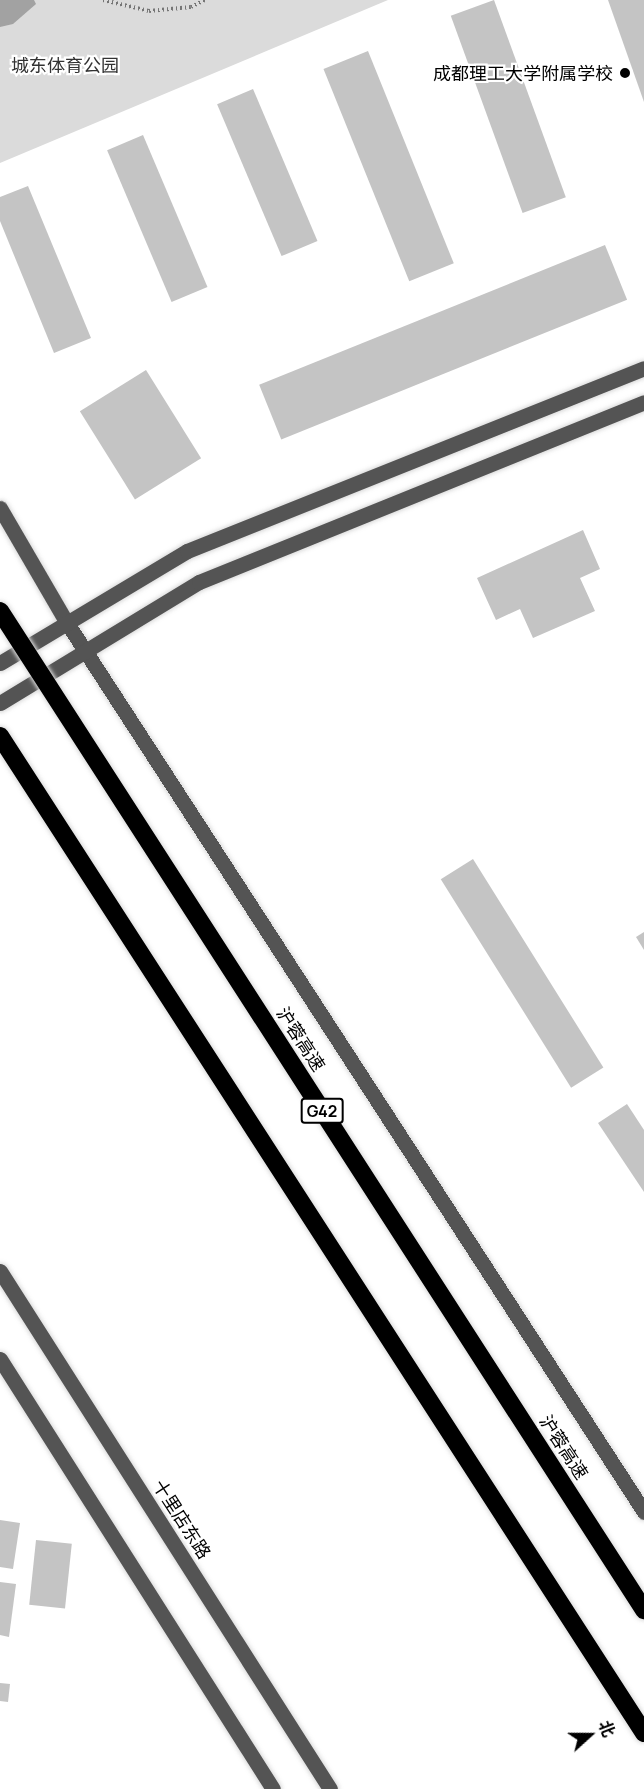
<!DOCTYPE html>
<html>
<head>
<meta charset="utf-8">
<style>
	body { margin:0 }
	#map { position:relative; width:644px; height:1789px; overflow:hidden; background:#fff; font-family:Manrope,"Noto Sans SC",sans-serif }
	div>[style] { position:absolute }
	.green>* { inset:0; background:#dbdbdb }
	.water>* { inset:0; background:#a2a2a2 }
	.building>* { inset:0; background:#c4c4c4; transform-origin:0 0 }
	.path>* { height:4px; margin-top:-2px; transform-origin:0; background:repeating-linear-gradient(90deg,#767676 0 1.5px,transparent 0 4.5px) }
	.roads { filter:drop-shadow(0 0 2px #dbdbdb) drop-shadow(0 0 2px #dbdbdb) }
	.minor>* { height:15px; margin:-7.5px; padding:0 7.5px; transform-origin:7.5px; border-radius:7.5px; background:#545454 }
	.highway>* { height:18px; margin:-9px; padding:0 9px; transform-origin:9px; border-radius:9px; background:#000 }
	.bridges { filter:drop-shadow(0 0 2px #dbdbdb) drop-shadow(0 0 2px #dbdbdb) }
	.highway-bridge>* { height:18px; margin:-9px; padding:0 9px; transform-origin:9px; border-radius:9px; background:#000 }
	.dots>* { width:16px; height:16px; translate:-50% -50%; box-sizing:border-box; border:3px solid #fff; border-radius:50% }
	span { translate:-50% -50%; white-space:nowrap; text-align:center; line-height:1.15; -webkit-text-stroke:4.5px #fff; paint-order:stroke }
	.shield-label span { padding:2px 4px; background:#fff; border:2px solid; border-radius:4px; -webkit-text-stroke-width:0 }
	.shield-label { font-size:16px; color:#000; font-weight:700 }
	.park-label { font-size:18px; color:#323232 }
	.poi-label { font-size:18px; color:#000 }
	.right { translate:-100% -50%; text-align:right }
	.street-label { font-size:18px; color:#000 }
	.north { position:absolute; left:560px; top:1705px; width:60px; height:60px; -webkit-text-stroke:4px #fff; paint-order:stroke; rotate:69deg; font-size:16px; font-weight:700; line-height:24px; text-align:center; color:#000 }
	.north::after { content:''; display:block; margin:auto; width:21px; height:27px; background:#000; clip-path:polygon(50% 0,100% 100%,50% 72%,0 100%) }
</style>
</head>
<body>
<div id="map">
	<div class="green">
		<i style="clip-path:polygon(0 0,388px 0,0 163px)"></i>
	</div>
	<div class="water">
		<i style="clip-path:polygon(0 0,34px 0,36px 4px,13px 24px,0 27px)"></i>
	</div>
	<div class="building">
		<i style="left:494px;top:0;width:210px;height:46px;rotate:70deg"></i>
		<i style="clip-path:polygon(608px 0,644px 0,644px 102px)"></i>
		<i style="left:368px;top:51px;width:229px;height:48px;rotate:68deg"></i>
		<i style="left:253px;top:89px;width:165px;height:39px;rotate:67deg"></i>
		<i style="left:143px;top:135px;width:165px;height:39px;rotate:67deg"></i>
		<i style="clip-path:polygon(28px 186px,91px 338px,54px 353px,0 221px,0 197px)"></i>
		<i style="left:605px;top:245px;width:59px;height:373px;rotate:68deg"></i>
		<i style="left:146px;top:370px;width:104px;height:78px;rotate:58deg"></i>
		<i style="clip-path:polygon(583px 530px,600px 569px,580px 578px,595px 611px,533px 638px,520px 609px,496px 620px,477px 578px)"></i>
		<i style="left:473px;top:859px;width:246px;height:38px;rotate:58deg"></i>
		<i style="clip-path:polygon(644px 932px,644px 950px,636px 937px)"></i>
		<i style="clip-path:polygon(627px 1104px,644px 1130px,644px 1192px,598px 1123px)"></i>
		<i style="clip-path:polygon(0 1520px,20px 1523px,13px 1569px,0 1567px)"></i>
		<i style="left:36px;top:1540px;width:36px;height:65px;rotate:6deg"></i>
		<i style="clip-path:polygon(0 1582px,16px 1584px,9px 1637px,0 1635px)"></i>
		<i style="clip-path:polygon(0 1683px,10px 1684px,8px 1702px,0 1701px)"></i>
	</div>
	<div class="path">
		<i style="left:103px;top:0;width:47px;rotate:13.4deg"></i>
		<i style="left:149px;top:11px;width:42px;rotate:-5.4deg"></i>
		<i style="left:191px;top:7px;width:16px;rotate:-27deg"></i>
	</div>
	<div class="roads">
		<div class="minor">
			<i style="left:0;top:508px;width:133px;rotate:59.8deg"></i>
			<i style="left:67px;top:623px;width:1060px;rotate:57.01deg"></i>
			<i style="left:0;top:663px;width:218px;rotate:-30.9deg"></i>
			<i style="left:187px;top:551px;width:492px;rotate:-21.8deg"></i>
			<i style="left:0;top:703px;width:233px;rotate:-31.3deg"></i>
			<i style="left:199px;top:582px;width:480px;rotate:-22deg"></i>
			<i style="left:0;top:1271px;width:614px;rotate:57.5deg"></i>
			<i style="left:0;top:1359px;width:509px;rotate:57.59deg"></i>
		</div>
		<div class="highway">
			<i style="left:0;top:736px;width:1187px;rotate:57.14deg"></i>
		</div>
	</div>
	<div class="bridges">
		<div class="highway-bridge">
			<i style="left:0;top:611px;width:1189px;rotate:57.19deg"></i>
		</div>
	</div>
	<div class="dots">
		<i style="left:625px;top:73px;background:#000"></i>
	</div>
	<div class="shield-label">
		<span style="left:322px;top:1111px">G42</span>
	</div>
	<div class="park-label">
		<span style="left:65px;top:65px">城东体育公园</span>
	</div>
	<div class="poi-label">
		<span class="right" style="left:613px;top:73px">成都理工大学附属学校</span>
	</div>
	<div class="street-label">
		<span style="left:301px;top:1039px;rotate:57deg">沪蓉高速</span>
		<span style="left:564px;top:1447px;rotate:57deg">沪蓉高速</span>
		<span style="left:182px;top:1519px;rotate:57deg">十里店东路</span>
	</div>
	<div class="north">北</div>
</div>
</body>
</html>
